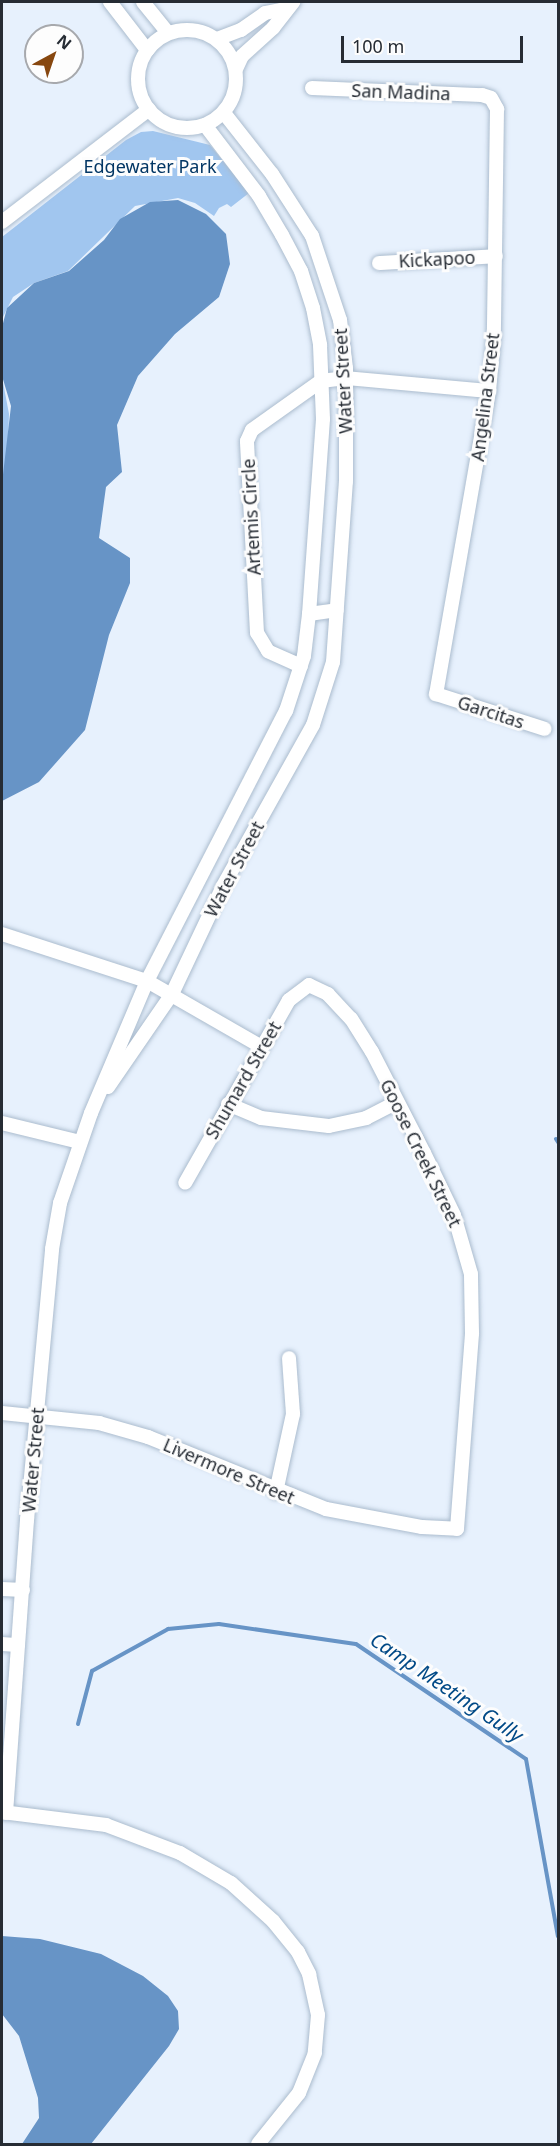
<!DOCTYPE html>
<html>
<head>
<meta charset="utf-8">
<style>
	body { margin:0 }
	#map { position:relative; width:560px; height:2146px; overflow:hidden; background:#e7f1fd; font-family:"Noto Sans",sans-serif }
	div>[style] { position:absolute }
	.green>* { inset:0; background:#a1c6ef }
	.water>* { inset:0; background:#6794c6 }
	.stream>* { height:4px; margin:-2px; padding:0 2px; transform-origin:2px; border-radius:2px; background:#6794c6 }
	.roads { filter:drop-shadow(0 0 2px #abbcce) drop-shadow(0 0 2px #abbcce) }
	.street>* { height:14px; margin:-7px; padding:0 7px; transform-origin:7px; border-radius:7px; background:#fff }
	.street>.ring { margin:-7px; padding:0; box-sizing:content-box; background:none; border:14px solid #fff; border-radius:50% }
	span { translate:-50% -50%; white-space:nowrap; text-align:center; line-height:1.15; -webkit-text-stroke:6px #fdfdfd; paint-order:stroke }
	.street-label { font-size:18px; color:#262c34 }
	.park-label { font-size:18px; color:#023664 }
	.water-label { font-size:20px; color:#004986; font-style:italic }
	.frame { position:absolute; inset:0; border:3px solid #262c34; pointer-events:none }
	.north { position:absolute; left:24px; top:24px; width:60px; height:60px; box-sizing:border-box; background:#fdfdfd; border:2px solid #a7a9ad; border-radius:50%; rotate:40deg; font-size:16px; font-weight:700; line-height:24px; text-align:center; color:#262c34 }
	.north::after { content:''; display:block; margin:auto; width:21px; height:27px; background:#87470f; clip-path:polygon(50% 0,100% 100%,50% 72%,0 100%) }
	.scale { position:absolute; left:341px; top:36px; width:182px; height:27px; box-sizing:border-box; border:3px solid #262c34; border-top:0; padding-left:8px; font-size:18px; line-height:21px; white-space:nowrap; color:#262c34; -webkit-text-stroke:4px #fdfdfd; paint-order:stroke }
</style>
</head>
<body>
<div id="map">
	<div class="green">
		<i style="clip-path:polygon(153px 131px,210px 145px,249px 193px,231px 207px,227px 204px,219px 208px,214px 216px,195px 203px,178px 198px,135px 206px,68px 271px,34px 283px,13px 297px,2px 319px,2px 237px,126px 140px,141px 132px)"></i>
		<i style="clip-path:polygon(2px 377px,9px 414px,7px 466px,2px 483px)"></i>
	</div>
	<div class="water">
		<i style="clip-path:polygon(178px 200px,206px 214px,226px 234px,230px 264px,219px 297px,175px 334px,138px 376px,117px 425px,122px 472px,106px 487px,99px 538px,130px 558px,130px 583px,109px 635px,85px 730px,39px 782px,2px 801px,2px 483px,11px 406px,2px 376px,2px 327px,7px 308px,34px 283px,69px 271px,104px 240px,120px 219px,150px 202px)"></i>
		<i style="clip-path:polygon(2px 1936px,40px 1939px,101px 1954px,143px 1976px,168px 1996px,178px 2011px,179px 2029px,169px 2046px,91px 2144px,22px 2144px,39px 2118px,38px 2098px,19px 2036px,2px 2014px)"></i>
	</div>
	<div class="stream">
		<i style="left:556px;top:1139px;width:4px;rotate:56deg"></i>
		<i style="left:78px;top:1724px;width:55px;rotate:-75.2deg"></i>
		<i style="left:92px;top:1671px;width:87px;rotate:-28.9deg"></i>
		<i style="left:168px;top:1629px;width:51px;rotate:-5.6deg"></i>
		<i style="left:219px;top:1624px;width:138px;rotate:8.3deg"></i>
		<i style="left:356px;top:1644px;width:205px;rotate:34.1deg"></i>
		<i style="left:526px;top:1759px;width:180px;rotate:79.8deg"></i>
	</div>
	<div class="roads">
		<div class="street">
			<i style="left:110px;top:2px;width:61px;rotate:52.4deg"></i>
			<i style="left:143px;top:2px;width:40px;rotate:51deg"></i>
			<i class="ring" style="left:138px;top:30px;width:84px;height:84px"></i>
			<i style="left:217px;top:39px;width:26px;rotate:-21deg"></i>
			<i style="left:241px;top:30px;width:29px;rotate:-35deg"></i>
			<i style="left:265px;top:13px;width:20px;rotate:-11deg"></i>
			<i style="left:236px;top:69px;width:14px;rotate:-65deg"></i>
			<i style="left:242px;top:56px;width:42px;rotate:-42.1deg"></i>
			<i style="left:273px;top:28px;width:33px;rotate:-52deg"></i>
			<i style="left:312px;top:88px;width:170px;rotate:2.4deg"></i>
			<i style="left:482px;top:95px;width:9px;rotate:18deg"></i>
			<i style="left:491px;top:98px;width:13px;rotate:61deg"></i>
			<i style="left:497px;top:109px;width:226px;rotate:90.8deg"></i>
			<i style="left:494px;top:335px;width:56px;rotate:95.1deg"></i>
			<i style="left:489px;top:391px;width:308px;rotate:99.9deg"></i>
			<i style="left:436px;top:694px;width:114px;rotate:17.8deg"></i>
			<i style="left:205px;top:125px;width:89px;rotate:52.7deg"></i>
			<i style="left:259px;top:196px;width:45px;rotate:59.5deg"></i>
			<i style="left:282px;top:235px;width:41px;rotate:62.2deg"></i>
			<i style="left:301px;top:271px;width:39px;rotate:72deg"></i>
			<i style="left:313px;top:308px;width:38px;rotate:79deg"></i>
			<i style="left:320px;top:345px;width:74px;rotate:87.7deg"></i>
			<i style="left:323px;top:419px;width:196px;rotate:94.1deg"></i>
			<i style="left:309px;top:614px;width:28px;rotate:-8deg"></i>
			<i style="left:2px;top:222px;width:185px;rotate:-37.5deg"></i>
			<i style="left:379px;top:263px;width:117px;rotate:-3.4deg"></i>
			<i style="left:301px;top:666px;width:36px;rotate:-156deg"></i>
			<i style="left:268px;top:651px;width:21px;rotate:-121deg"></i>
			<i style="left:257px;top:633px;width:192px;rotate:-93deg"></i>
			<i style="left:247px;top:441px;width:12px;rotate:-66deg"></i>
			<i style="left:252px;top:430px;width:85px;rotate:-35.4deg"></i>
			<i style="left:321px;top:381px;width:25px;rotate:-7deg"></i>
			<i style="left:346px;top:378px;width:144px;rotate:5.2deg"></i>
			<i style="left:2px;top:934px;width:152px;rotate:18deg"></i>
			<i style="left:147px;top:981px;width:130px;rotate:29.9deg"></i>
			<i style="left:108px;top:1087px;width:113px;rotate:-55.5deg"></i>
			<i style="left:172px;top:994px;width:119px;rotate:-64.7deg"></i>
			<i style="left:223px;top:886px;width:184px;rotate:-60.8deg"></i>
			<i style="left:313px;top:725px;width:66px;rotate:-72.4deg"></i>
			<i style="left:333px;top:662px;width:181px;rotate:-85.9deg"></i>
			<i style="left:346px;top:481px;width:113px;rotate:-90deg"></i>
			<i style="left:346px;top:368px;width:48px;rotate:-97.1deg"></i>
			<i style="left:340px;top:320px;width:89px;rotate:-108.4deg"></i>
			<i style="left:312px;top:236px;width:74px;rotate:-122.8deg"></i>
			<i style="left:272px;top:174px;width:78px;rotate:-128.2deg"></i>
			<i style="left:228px;top:1104px;width:36px;rotate:23deg"></i>
			<i style="left:261px;top:1118px;width:68px;rotate:6.7deg"></i>
			<i style="left:329px;top:1126px;width:38px;rotate:-12deg"></i>
			<i style="left:366px;top:1118px;width:35px;rotate:-27deg"></i>
			<i style="left:2px;top:1123px;width:80px;rotate:13.7deg"></i>
			<i style="left:2px;top:1413px;width:98px;rotate:5.9deg"></i>
			<i style="left:99px;top:1423px;width:51px;rotate:15.9deg"></i>
			<i style="left:148px;top:1437px;width:192px;rotate:22deg"></i>
			<i style="left:326px;top:1509px;width:98px;rotate:10.6deg"></i>
			<i style="left:422px;top:1527px;width:35px;rotate:3deg"></i>
			<i style="left:457px;top:1529px;width:197px;rotate:-85.6deg"></i>
			<i style="left:472px;top:1333px;width:59px;rotate:-91deg"></i>
			<i style="left:471px;top:1274px;width:61px;rotate:-106.1deg"></i>
			<i style="left:454px;top:1215px;width:69px;rotate:-115.8deg"></i>
			<i style="left:424px;top:1153px;width:114px;rotate:-117.2deg"></i>
			<i style="left:372px;top:1052px;width:39px;rotate:-122deg"></i>
			<i style="left:351px;top:1019px;width:34px;rotate:-133deg"></i>
			<i style="left:328px;top:994px;width:21px;rotate:-155deg"></i>
			<i style="left:309px;top:985px;width:25px;rotate:143deg"></i>
			<i style="left:289px;top:1000px;width:210px;rotate:119.6deg"></i>
			<i style="left:276px;top:1492px;width:80px;rotate:-77.7deg"></i>
			<i style="left:293px;top:1414px;width:56px;rotate:-94.1deg"></i>
			<i style="left:2px;top:1589px;width:21px;rotate:3deg"></i>
			<i style="left:2px;top:1644px;width:16px;rotate:4deg"></i>
			<i style="left:2px;top:1812px;width:105px;rotate:7.1deg"></i>
			<i style="left:106px;top:1825px;width:79px;rotate:20.7deg"></i>
			<i style="left:180px;top:1853px;width:59px;rotate:30.5deg"></i>
			<i style="left:231px;top:1883px;width:57px;rotate:42.1deg"></i>
			<i style="left:273px;top:1921px;width:40px;rotate:51deg"></i>
			<i style="left:298px;top:1952px;width:25px;rotate:63deg"></i>
			<i style="left:309px;top:1974px;width:42px;rotate:77.6deg"></i>
			<i style="left:318px;top:2015px;width:38px;rotate:95deg"></i>
			<i style="left:315px;top:2053px;width:43px;rotate:111.8deg"></i>
			<i style="left:299px;top:2093px;width:65px;rotate:128.8deg"></i>
			<i style="left:6px;top:1813px;width:294px;rotate:-85.9deg"></i>
			<i style="left:27px;top:1520px;width:272px;rotate:-84.7deg"></i>
			<i style="left:52px;top:1249px;width:47px;rotate:-80.1deg"></i>
			<i style="left:60px;top:1203px;width:95px;rotate:-71deg"></i>
			<i style="left:91px;top:1113px;width:143px;rotate:-67deg"></i>
			<i style="left:147px;top:981px;width:304px;rotate:-62.8deg"></i>
			<i style="left:286px;top:711px;width:58px;rotate:-71.9deg"></i>
			<i style="left:304px;top:656px;width:42px;rotate:-83.2deg"></i>
		</div>
	</div>
	<div class="street-label">
		<span style="left:401px;top:92px;rotate:2deg">San Madina</span>
		<span style="left:437px;top:259px;rotate:-3deg">Kickapoo</span>
		<span style="left:343px;top:381px;rotate:-93deg">Water Street</span>
		<span style="left:485px;top:397px;rotate:-83deg">Angelina Street</span>
		<span style="left:251px;top:517px;rotate:-93deg">Artemis Circle</span>
		<span style="left:491px;top:712px;rotate:18deg">Garcitas</span>
		<span style="left:234px;top:869px;rotate:-62deg">Water Street</span>
		<span style="left:243px;top:1080px;rotate:-60deg">Shumard Street</span>
		<span style="left:421px;top:1153px;rotate:64deg">Goose Creek Street</span>
		<span style="left:33px;top:1460px;rotate:-85deg">Water Street</span>
		<span style="left:229px;top:1471px;rotate:23deg">Livermore Street</span>
	</div>
	<div class="park-label">
		<span style="left:150px;top:166px">Edgewater Park</span>
	</div>
	<div class="water-label">
		<span style="left:447px;top:1687px;rotate:34deg">Camp Meeting Gully</span>
	</div>
	<div class="frame"></div>
	<div class="north">N</div>
	<div class="scale">100 m</div>
</div>
</body>
</html>
